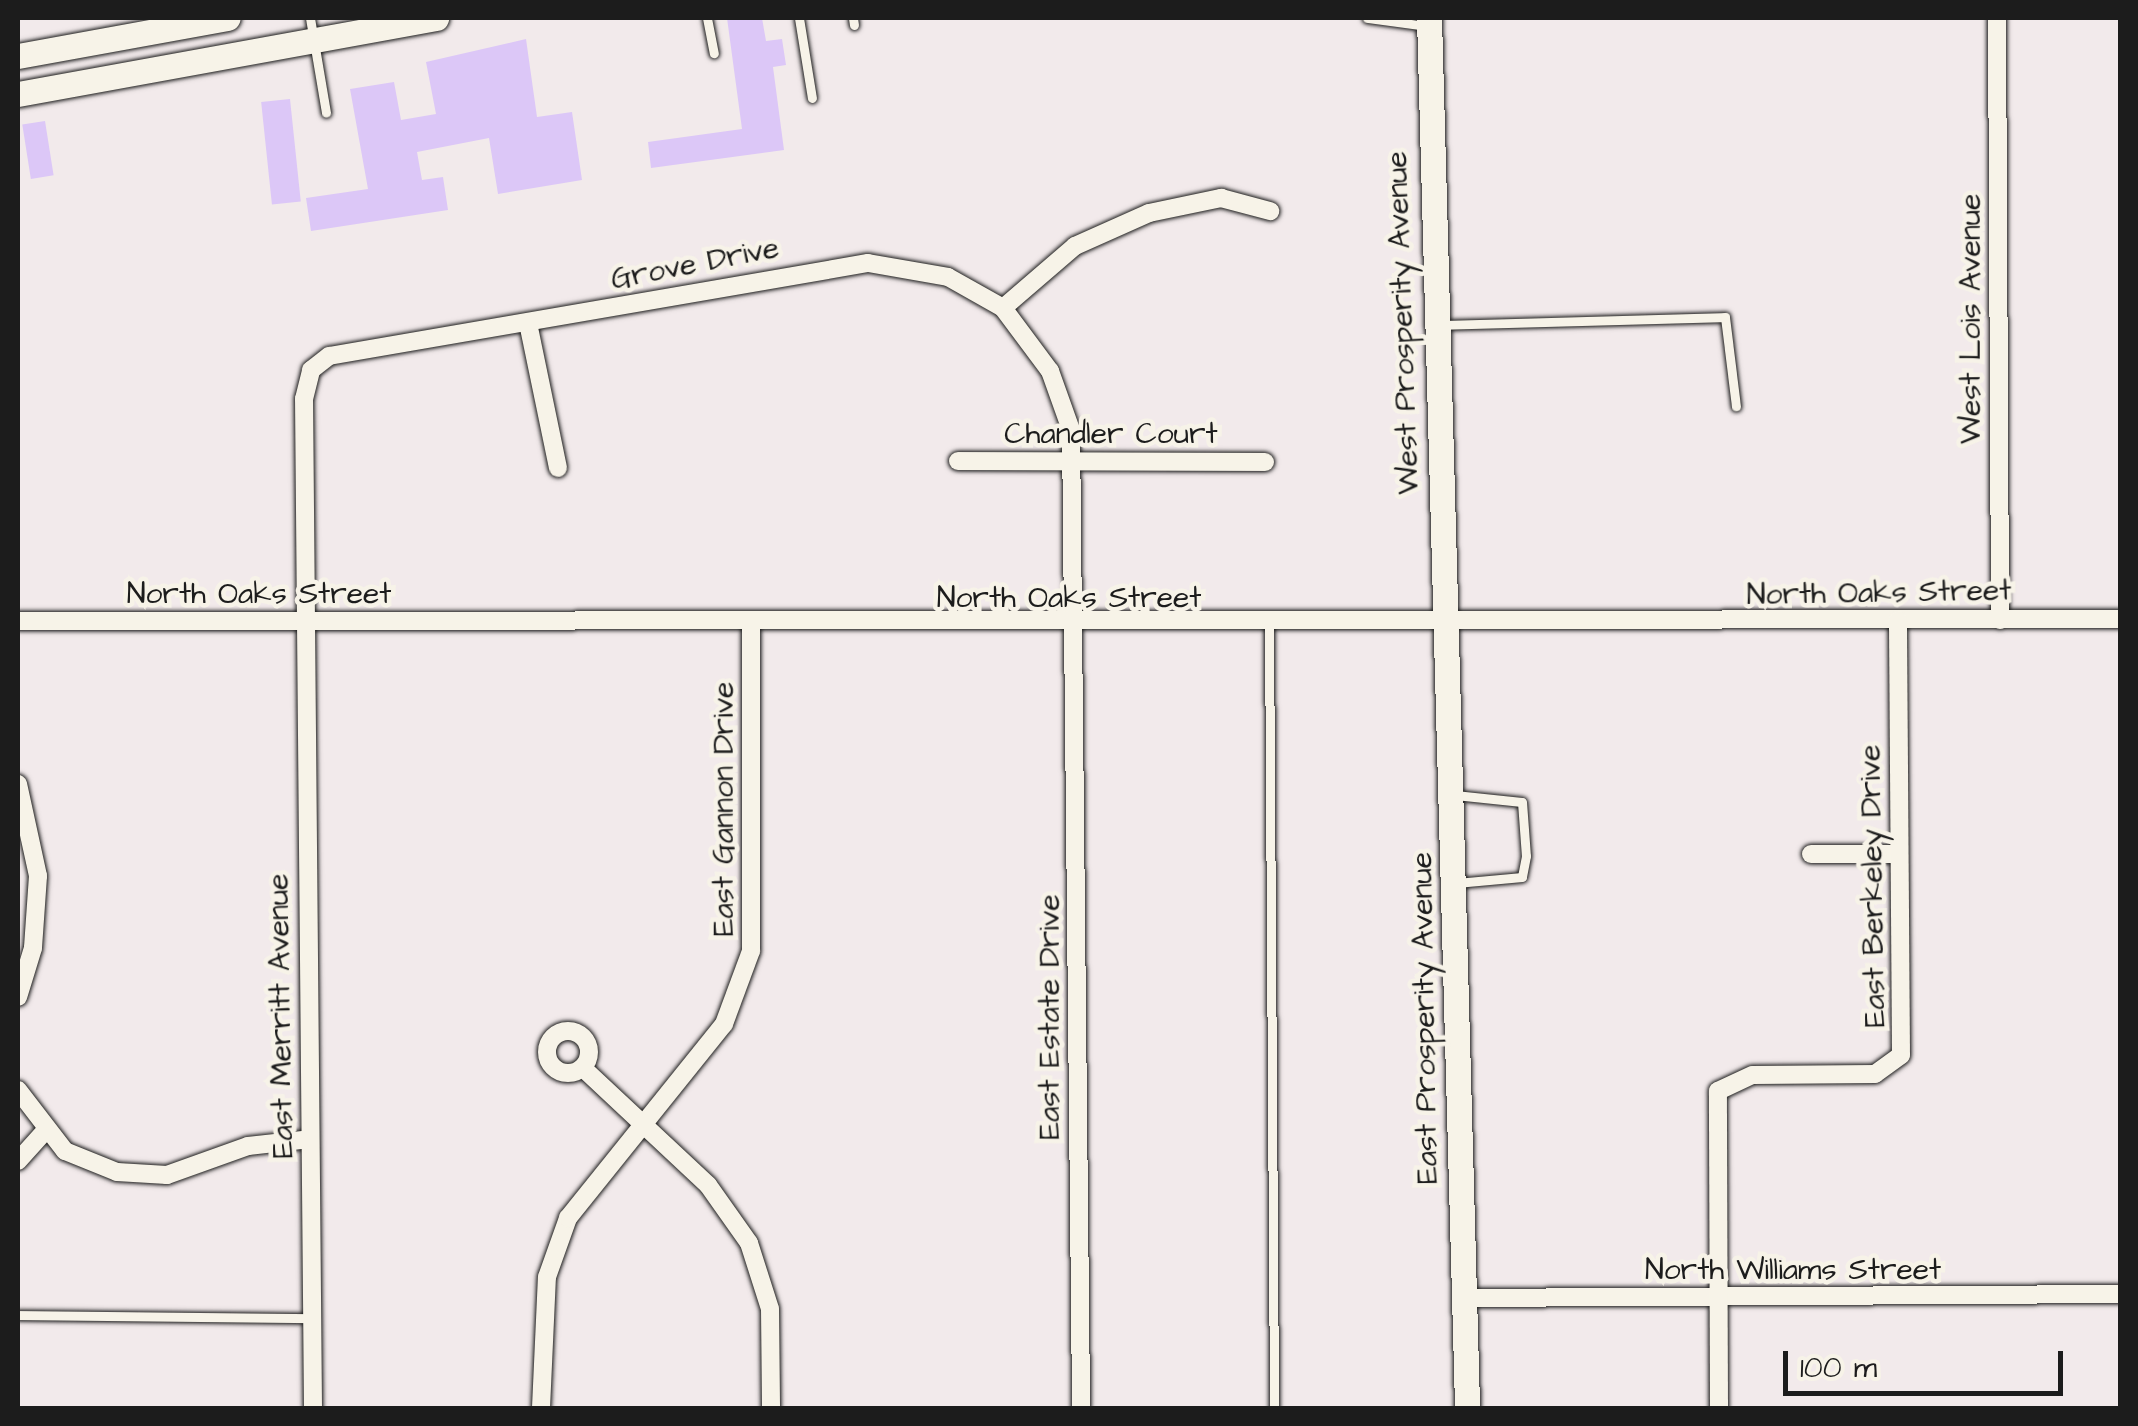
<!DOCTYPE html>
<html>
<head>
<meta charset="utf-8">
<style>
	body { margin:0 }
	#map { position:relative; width:2138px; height:1426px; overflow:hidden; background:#f2eaeb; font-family:"Architects Daughter",sans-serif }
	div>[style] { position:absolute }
	.building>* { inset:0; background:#dcc7f7; transform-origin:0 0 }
	.roads { filter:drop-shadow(0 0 2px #1c1c1c) drop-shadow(0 0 2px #1c1c1c) }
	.service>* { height:9px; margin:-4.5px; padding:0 4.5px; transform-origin:4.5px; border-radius:4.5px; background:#f7f3e8 }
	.minor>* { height:18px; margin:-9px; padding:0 9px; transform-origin:9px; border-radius:9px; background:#f7f3e8 }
	.minor>.ring { margin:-9px; padding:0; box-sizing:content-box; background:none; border:18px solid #f7f3e8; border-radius:50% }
	.secondary>* { height:25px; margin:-12.5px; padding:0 12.5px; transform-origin:12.5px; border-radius:12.5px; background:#f7f3e8 }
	span { translate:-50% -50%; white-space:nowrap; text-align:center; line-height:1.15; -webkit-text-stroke:9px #f7f3e8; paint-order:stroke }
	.street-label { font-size:30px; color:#1c1c1c }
	.frame { position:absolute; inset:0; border:20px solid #1c1c1c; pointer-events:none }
	.scale { position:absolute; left:1783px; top:1351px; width:280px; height:45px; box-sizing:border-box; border:5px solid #1c1c1c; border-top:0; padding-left:12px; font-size:30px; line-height:35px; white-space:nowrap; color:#1c1c1c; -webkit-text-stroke:8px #f7f3e8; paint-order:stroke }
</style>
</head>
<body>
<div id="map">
	<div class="building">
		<i style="clip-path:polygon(727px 18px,762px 18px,766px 41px,782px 39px,786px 65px,773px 67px,784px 150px,651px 168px,648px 142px,742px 129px)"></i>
		<i style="clip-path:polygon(526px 39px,537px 117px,572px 112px,582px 180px,498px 194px,489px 138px,417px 152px,422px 180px,443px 177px,448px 210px,311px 231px,306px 198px,368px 189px,350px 89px,394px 82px,401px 120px,436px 114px,426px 62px)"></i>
		<i style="left:290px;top:99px;width:103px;height:29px;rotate:84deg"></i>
		<i style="left:45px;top:121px;width:55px;height:23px;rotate:81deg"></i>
	</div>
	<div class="roads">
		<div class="service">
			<i style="left:310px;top:18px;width:96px;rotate:80.4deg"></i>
			<i style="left:707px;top:18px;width:36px;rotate:79deg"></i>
			<i style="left:799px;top:18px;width:81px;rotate:80.8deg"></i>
			<i style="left:853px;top:18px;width:7px;rotate:82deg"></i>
			<i style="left:1367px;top:18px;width:60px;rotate:7.7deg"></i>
			<i style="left:1439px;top:325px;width:286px;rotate:-1.6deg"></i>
			<i style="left:1725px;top:317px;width:90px;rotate:83deg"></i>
			<i style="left:1269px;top:627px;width:781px;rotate:89.63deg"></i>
			<i style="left:1455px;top:795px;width:67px;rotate:6deg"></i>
			<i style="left:1522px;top:802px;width:54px;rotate:85.8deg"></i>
			<i style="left:1526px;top:856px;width:21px;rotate:101deg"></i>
			<i style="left:1522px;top:877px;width:66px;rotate:174.8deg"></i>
			<i style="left:18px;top:1315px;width:294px;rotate:0.6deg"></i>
		</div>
		<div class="minor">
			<i style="left:1997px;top:18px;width:602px;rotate:89.71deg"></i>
			<i style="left:1003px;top:308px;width:95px;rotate:-40.7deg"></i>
			<i style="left:1075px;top:246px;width:81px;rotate:-24deg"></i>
			<i style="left:1149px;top:213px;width:74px;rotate:-11.8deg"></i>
			<i style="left:1221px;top:198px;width:51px;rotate:14.9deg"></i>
			<i style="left:528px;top:323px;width:148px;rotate:78.3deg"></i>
			<i style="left:958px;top:461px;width:307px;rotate:0.2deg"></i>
			<i style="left:18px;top:621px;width:2102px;rotate:-0.05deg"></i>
			<i style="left:18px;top:784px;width:94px;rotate:77.7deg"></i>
			<i style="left:38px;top:876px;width:72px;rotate:94deg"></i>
			<i style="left:33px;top:948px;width:51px;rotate:107deg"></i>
			<i style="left:1811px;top:854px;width:87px"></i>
			<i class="ring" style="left:547px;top:1031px;width:24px;height:24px"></i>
			<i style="left:584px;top:1069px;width:170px;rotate:43.1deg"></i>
			<i style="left:708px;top:1185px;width:71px;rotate:54.7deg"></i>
			<i style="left:749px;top:1243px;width:69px;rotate:72.3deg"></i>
			<i style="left:770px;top:1309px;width:99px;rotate:89.4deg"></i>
			<i style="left:18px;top:1090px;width:77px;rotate:52.4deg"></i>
			<i style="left:65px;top:1151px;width:56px;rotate:22deg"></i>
			<i style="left:117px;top:1172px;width:50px;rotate:3.4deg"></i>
			<i style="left:167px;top:1175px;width:86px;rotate:-19.7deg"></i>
			<i style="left:248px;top:1146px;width:62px;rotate:-6.4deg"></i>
			<i style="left:18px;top:1161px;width:38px;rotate:-48deg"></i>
			<i style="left:1466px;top:1298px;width:654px;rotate:-0.35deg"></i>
			<i style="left:313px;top:1408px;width:1009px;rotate:-90.51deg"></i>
			<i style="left:304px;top:399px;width:30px;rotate:-76deg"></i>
			<i style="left:311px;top:370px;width:23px;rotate:-38deg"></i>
			<i style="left:329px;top:356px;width:547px;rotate:-9.79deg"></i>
			<i style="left:868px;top:263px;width:81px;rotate:9.9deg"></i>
			<i style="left:948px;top:277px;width:63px;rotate:29.4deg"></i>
			<i style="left:1003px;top:308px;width:79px;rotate:53.3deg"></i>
			<i style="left:1050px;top:371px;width:63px;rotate:70.4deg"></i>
			<i style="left:1071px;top:430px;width:978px;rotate:89.41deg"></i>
			<i style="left:541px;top:1408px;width:131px;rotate:-87.4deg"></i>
			<i style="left:547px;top:1277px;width:63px;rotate:-70.4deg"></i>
			<i style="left:568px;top:1218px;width:249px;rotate:-51.2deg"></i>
			<i style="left:724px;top:1024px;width:78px;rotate:-69.7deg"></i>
			<i style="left:751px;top:951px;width:326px;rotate:-90deg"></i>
			<i style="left:1719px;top:1408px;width:317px;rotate:-90.2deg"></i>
			<i style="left:1718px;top:1091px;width:38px;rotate:-25deg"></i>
			<i style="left:1753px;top:1075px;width:122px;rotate:-0.5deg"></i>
			<i style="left:1875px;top:1074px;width:32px;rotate:-36deg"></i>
			<i style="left:1901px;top:1055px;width:435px;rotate:-90.4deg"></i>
		</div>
		<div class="secondary">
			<i style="left:1429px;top:18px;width:1391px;rotate:88.43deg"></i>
			<i style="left:18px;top:56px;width:213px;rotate:-10.3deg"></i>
			<i style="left:18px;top:94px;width:425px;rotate:-10.3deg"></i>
		</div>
	</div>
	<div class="street-label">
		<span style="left:695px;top:264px;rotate:-11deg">Grove Drive</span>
		<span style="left:1971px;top:319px;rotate:-90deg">West Lois Avenue</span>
		<span style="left:1403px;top:323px;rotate:-92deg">West Prosperity Avenue</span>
		<span style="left:1111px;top:434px">Chandler Court</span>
		<span style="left:1879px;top:593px;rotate:-1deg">North Oaks Street</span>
		<span style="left:259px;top:594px">North Oaks Street</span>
		<span style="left:1069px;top:598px">North Oaks Street</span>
		<span style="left:724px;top:809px;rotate:-90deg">East Gannon Drive</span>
		<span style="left:1873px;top:886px;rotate:-91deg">East Berkeley Drive</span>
		<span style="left:281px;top:1016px;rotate:-91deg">East Merritt Avenue</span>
		<span style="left:1050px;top:1017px;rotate:-90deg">East Estate Drive</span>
		<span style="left:1425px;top:1018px;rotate:-91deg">East Prosperity Avenue</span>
		<span style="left:1793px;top:1270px">North Williams Street</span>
	</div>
	<div class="frame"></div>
	<div class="scale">100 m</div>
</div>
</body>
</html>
